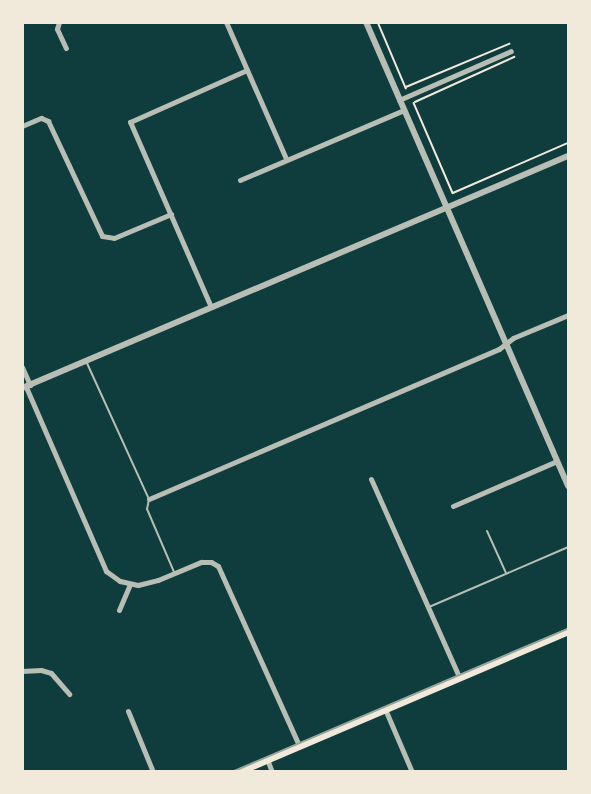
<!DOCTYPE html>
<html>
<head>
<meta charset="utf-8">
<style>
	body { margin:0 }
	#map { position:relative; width:591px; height:794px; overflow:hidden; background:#0f3d3e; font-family:"Varela Round",sans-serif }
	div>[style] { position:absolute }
	.path>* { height:1.5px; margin:-0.75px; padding:0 0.75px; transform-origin:0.75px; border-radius:0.75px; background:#f1e9da }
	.service>* { height:2px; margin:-1px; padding:0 1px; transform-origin:1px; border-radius:1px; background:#b8beb3 }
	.minor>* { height:5px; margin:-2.5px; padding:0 2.5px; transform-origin:2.5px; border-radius:2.5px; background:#b8beb3 }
	.tertiary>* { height:6px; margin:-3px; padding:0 3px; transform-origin:3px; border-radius:3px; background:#b8beb3 }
	.secondary>* { height:7px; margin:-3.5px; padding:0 3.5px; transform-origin:3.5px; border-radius:3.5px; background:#f1e9da }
	.tram>* { height:1.5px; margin:-0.75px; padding:0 0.75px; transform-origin:0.75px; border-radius:0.75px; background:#97a49c }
	span { translate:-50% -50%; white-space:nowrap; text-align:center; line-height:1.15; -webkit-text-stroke:6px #f1e9da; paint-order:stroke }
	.frame { position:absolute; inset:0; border:24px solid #f1e9da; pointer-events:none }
</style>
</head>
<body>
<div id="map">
	<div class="path">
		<i style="left:378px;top:22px;width:72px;rotate:67deg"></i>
		<i style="left:406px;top:87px;width:112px;rotate:-22.7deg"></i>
		<i style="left:415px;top:102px;width:109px;rotate:-24.4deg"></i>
		<i style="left:414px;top:103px;width:98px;rotate:66.6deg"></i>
		<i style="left:453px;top:193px;width:125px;rotate:-23.5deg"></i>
	</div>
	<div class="service">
		<i style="left:86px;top:361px;width:152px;rotate:65.5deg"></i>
		<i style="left:149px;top:499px;width:10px;rotate:101deg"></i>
		<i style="left:147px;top:509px;width:69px;rotate:66.8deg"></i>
		<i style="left:487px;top:531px;width:46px;rotate:65.7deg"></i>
		<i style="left:429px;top:607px;width:151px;rotate:-23.3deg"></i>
	</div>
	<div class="minor">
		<i style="left:59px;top:22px;width:7px;rotate:106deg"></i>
		<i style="left:57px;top:29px;width:21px;rotate:65deg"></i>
		<i style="left:226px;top:22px;width:150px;rotate:66.3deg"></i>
		<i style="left:399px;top:100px;width:122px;rotate:-23.6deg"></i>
		<i style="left:22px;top:126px;width:21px;rotate:-23deg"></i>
		<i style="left:41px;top:118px;width:8px;rotate:23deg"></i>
		<i style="left:48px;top:121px;width:127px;rotate:64.8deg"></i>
		<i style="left:102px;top:236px;width:12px;rotate:9deg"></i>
		<i style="left:114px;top:238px;width:62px;rotate:-22.8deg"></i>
		<i style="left:240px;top:180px;width:178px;rotate:-23.1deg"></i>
		<i style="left:211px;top:307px;width:202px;rotate:-113.6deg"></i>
		<i style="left:130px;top:122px;width:128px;rotate:-24deg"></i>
		<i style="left:22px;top:367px;width:20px;rotate:66deg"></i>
		<i style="left:26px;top:387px;width:201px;rotate:66.5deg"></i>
		<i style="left:106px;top:571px;width:17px;rotate:36deg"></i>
		<i style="left:120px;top:581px;width:18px;rotate:13deg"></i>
		<i style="left:138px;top:585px;width:21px;rotate:-14deg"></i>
		<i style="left:158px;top:580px;width:47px;rotate:-22.7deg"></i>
		<i style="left:201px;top:562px;width:10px"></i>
		<i style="left:211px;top:562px;width:8px;rotate:30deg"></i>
		<i style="left:218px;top:566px;width:196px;rotate:65.7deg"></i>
		<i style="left:371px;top:479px;width:217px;rotate:66deg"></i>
		<i style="left:149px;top:499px;width:381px;rotate:-23.2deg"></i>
		<i style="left:499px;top:349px;width:18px;rotate:-38deg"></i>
		<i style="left:513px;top:338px;width:60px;rotate:-22.7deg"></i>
		<i style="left:453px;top:506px;width:113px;rotate:-23.4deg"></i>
		<i style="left:119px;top:610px;width:28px;rotate:-67deg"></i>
		<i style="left:22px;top:671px;width:19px;rotate:-3deg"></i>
		<i style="left:41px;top:670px;width:10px;rotate:17deg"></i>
		<i style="left:51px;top:673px;width:28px;rotate:49deg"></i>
		<i style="left:385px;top:709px;width:69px;rotate:66.8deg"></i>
		<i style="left:128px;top:711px;width:66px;rotate:67.7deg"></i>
		<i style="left:267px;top:759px;width:14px;rotate:69deg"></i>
	</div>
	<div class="tertiary">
		<i style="left:366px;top:22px;width:506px;rotate:66.47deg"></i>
		<i style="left:22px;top:388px;width:593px;rotate:-23.02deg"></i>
	</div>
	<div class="secondary">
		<i style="left:238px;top:772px;width:359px;rotate:-23.1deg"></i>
	</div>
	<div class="tram">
		<i style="left:232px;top:772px;width:365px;rotate:-23.1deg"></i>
	</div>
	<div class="frame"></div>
</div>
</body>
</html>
